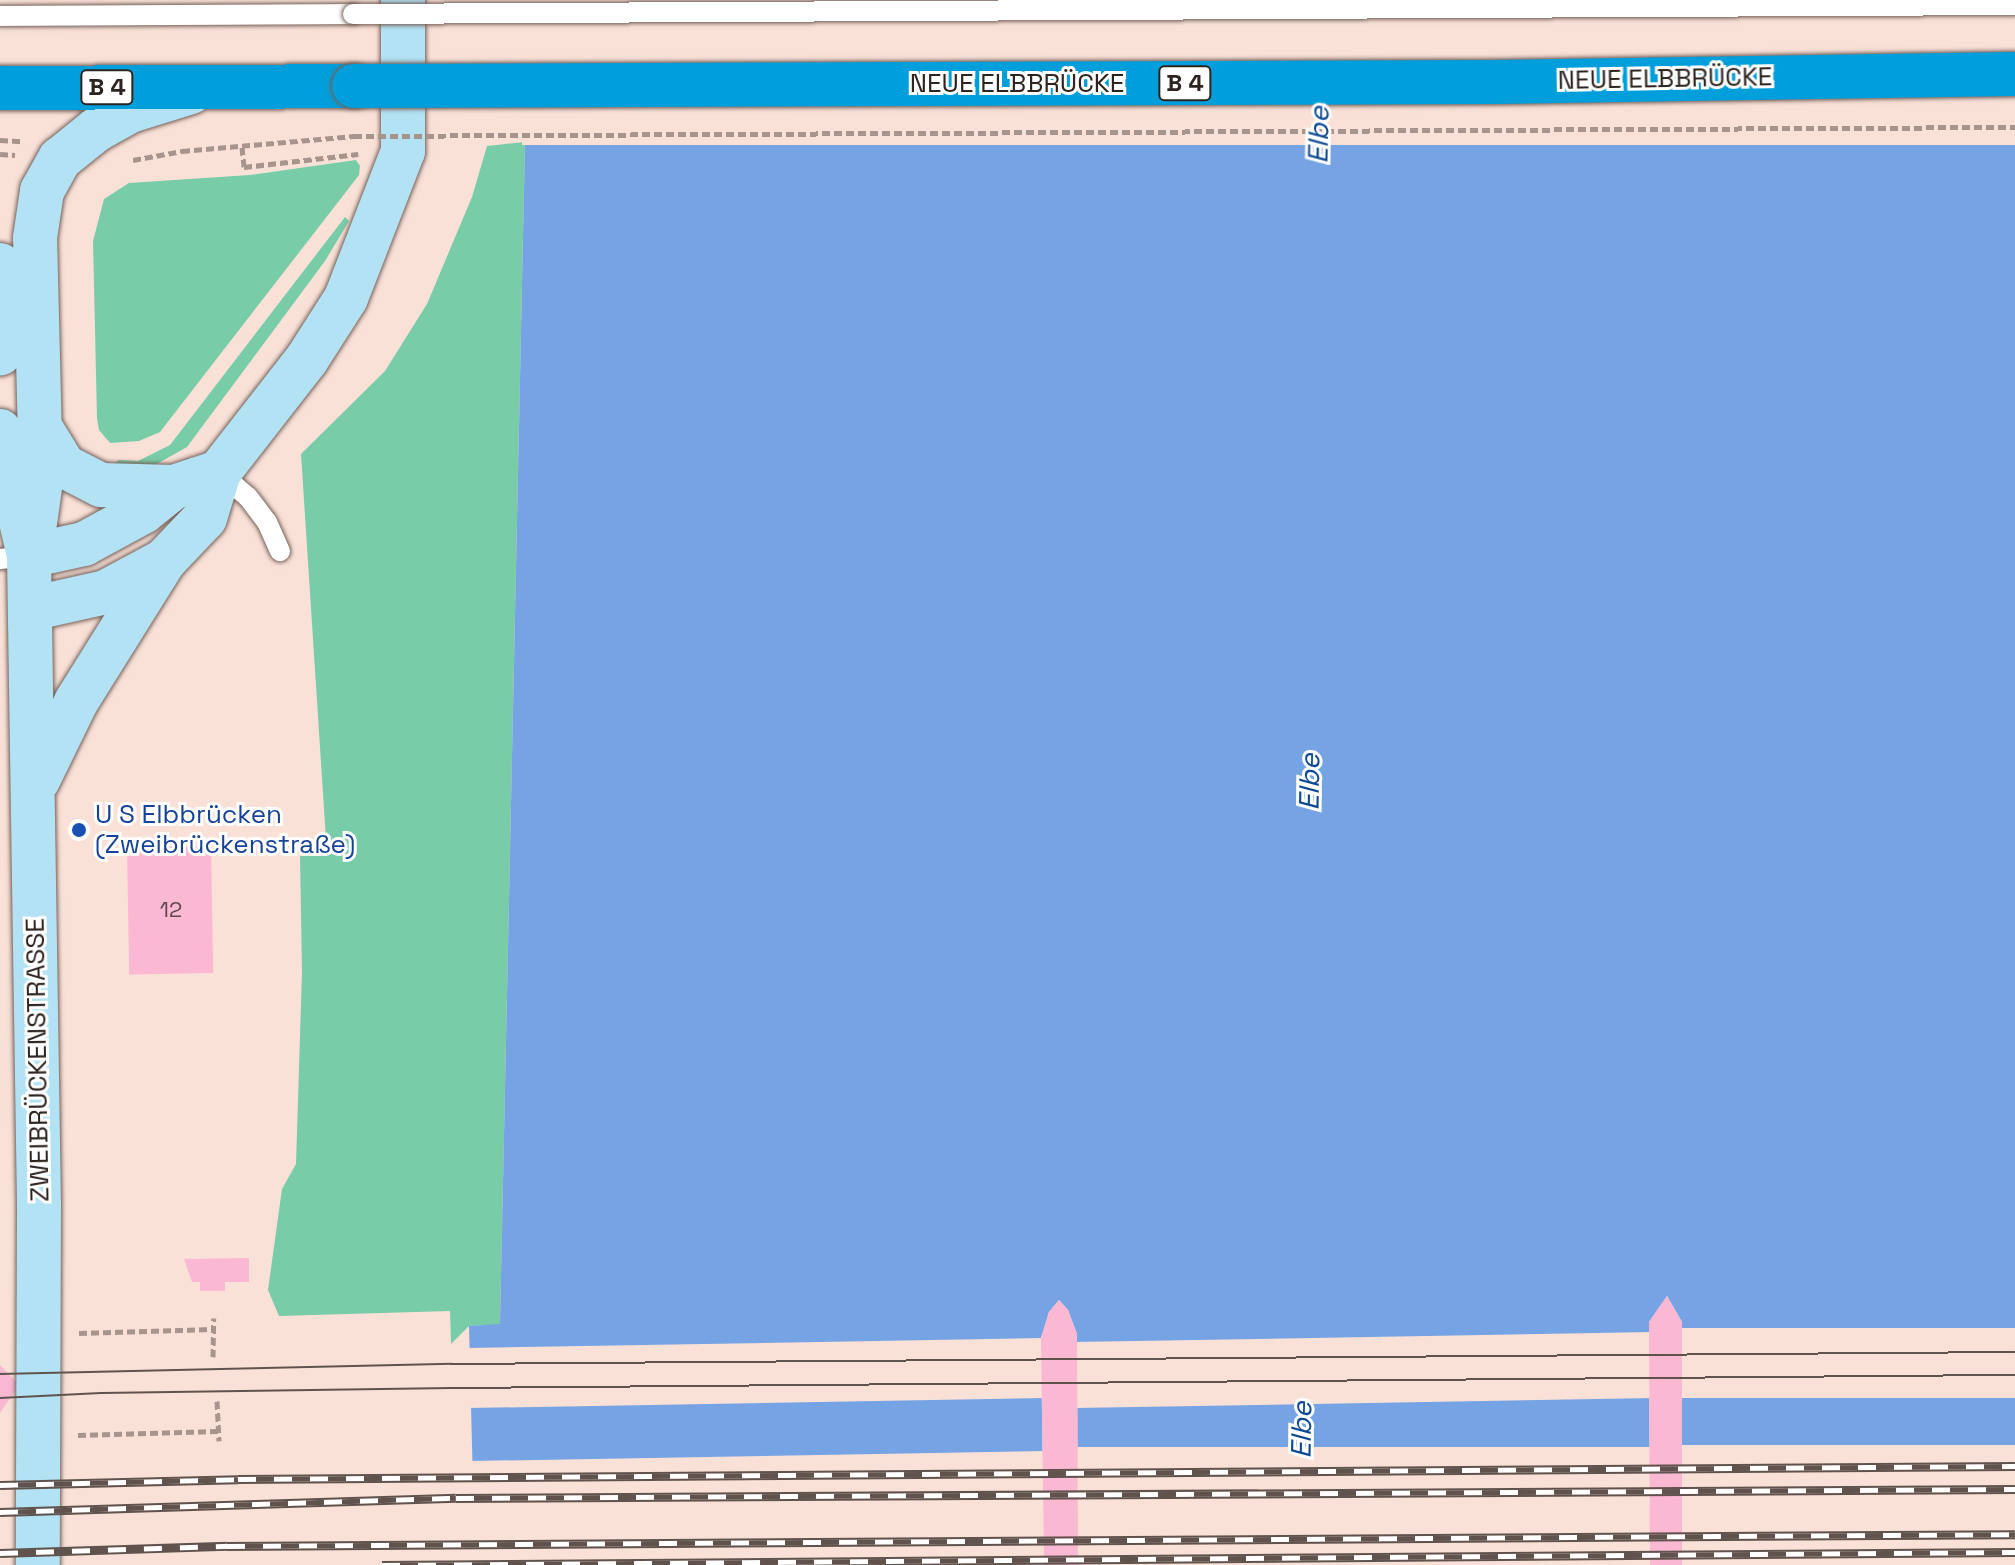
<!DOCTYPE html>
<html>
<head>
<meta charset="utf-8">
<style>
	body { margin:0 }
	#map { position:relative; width:2015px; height:1565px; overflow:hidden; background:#f9e1d8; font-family:"Space Grotesk",sans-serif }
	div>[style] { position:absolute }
	.green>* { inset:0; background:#78cca8 }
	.water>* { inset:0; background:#76a3e3 }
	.pier>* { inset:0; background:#f9e1d8; transform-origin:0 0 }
	.building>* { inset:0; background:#fbb8d2; transform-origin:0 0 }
	.path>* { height:5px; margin-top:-2.5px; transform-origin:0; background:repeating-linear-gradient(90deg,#a6948d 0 8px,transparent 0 12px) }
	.roads { filter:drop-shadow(0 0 2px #766159) drop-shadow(0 0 2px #766159) }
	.lane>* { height:20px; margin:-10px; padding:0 10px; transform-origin:10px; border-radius:10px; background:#fff }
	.secondary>* { height:44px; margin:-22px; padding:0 22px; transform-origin:22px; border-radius:22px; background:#b2e2f4 }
	.highway>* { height:44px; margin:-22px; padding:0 22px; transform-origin:22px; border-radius:22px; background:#009fdb }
	.tram>* { height:2px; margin:-1px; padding:0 1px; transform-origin:1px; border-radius:1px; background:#60534e }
	.rail>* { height:9px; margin-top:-4.5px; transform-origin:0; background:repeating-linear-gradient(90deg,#fff 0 18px,#60534e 0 36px); box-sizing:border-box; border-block:2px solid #60534e }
	.path-bridge>* { height:5px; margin-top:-2.5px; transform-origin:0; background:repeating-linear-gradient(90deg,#a6948d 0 8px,transparent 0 12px) }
	.bridges { filter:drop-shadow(0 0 2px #766159) drop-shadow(0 0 2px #766159) }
	.lane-bridge>* { height:20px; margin:-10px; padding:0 10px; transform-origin:10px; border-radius:10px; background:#fff }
	.highway-bridge>* { height:44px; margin:-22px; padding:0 22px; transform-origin:22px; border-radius:22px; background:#009fdb }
	.dots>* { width:22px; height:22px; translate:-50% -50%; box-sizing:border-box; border:4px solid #fff; border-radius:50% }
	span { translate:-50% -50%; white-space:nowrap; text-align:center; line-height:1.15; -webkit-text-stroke:6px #fff; paint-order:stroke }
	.number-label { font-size:22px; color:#60494c }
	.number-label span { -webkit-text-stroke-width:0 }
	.shield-label span { padding:2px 6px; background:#fff; border:2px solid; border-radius:6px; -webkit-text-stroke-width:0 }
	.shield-label { font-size:24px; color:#2d2420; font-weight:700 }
	.street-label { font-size:26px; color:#2d2420 }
	.transit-label { font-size:26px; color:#164399 }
	.left { translate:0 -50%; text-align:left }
	.water-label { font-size:28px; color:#0d4892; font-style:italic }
</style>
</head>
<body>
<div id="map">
	<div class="green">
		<i style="clip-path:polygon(525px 142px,500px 1325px,469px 1326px,451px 1344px,450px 1311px,279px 1316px,268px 1290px,282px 1189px,296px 1164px,302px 972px,300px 856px,327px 855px,301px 454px,385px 371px,427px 304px,472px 197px,487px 146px)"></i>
		<i style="clip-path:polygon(356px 160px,360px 166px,359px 175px,160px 432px,139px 441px,110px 443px,99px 430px,97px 418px,93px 241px,104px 199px,129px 183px,250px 175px)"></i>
		<i style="clip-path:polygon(345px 217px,349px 221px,325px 261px,187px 447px,155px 465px,108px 469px,119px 460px,138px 461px,170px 445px)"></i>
	</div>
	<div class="water">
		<i style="clip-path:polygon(2015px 0,2015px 1565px,1682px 1565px,1682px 1322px,1667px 1296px,1649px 1322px,1650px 1565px,1078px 1565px,1077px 1334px,1068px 1310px,1059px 1300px,1049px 1312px,1041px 1338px,1044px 1565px,475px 1565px,469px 1326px,500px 1324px,525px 142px)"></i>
	</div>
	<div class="pier">
		<i style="left:522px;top:0;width:1493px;height:145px"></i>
		<i style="left:2015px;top:1328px;width:70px;height:337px;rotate:90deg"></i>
		<i style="left:1653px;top:1332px;width:66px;height:580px;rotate:89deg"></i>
		<i style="left:1045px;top:1338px;width:60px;height:579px;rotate:89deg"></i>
		<i style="left:2015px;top:1445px;width:120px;height:337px;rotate:90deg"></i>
		<i style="left:1654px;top:1447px;width:118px;height:581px;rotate:90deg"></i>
		<i style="left:1046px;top:1451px;width:114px;height:577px;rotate:89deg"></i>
	</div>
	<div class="building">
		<i style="left:211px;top:846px;width:127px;height:84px;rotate:89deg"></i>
		<i style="clip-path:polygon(249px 1258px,249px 1282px,225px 1282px,225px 1291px,200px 1291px,200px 1282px,192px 1282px,184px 1259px)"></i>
		<i style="clip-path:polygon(1667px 1296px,1682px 1322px,1682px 1565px,1650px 1565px,1649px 1322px)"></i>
		<i style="clip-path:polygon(1059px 1300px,1068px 1310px,1077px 1334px,1078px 1565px,1044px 1565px,1041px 1338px,1049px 1312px)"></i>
		<i style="clip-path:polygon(0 1365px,19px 1385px,0 1413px)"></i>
	</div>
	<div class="path">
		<i style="left:0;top:140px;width:22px;rotate:3deg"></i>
		<i style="left:242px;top:147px;width:20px;rotate:84deg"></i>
		<i style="left:244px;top:167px;width:115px;rotate:-6.5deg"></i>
		<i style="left:0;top:154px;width:15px;rotate:4deg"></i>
		<i style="left:133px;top:160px;width:50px;rotate:-10.4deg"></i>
		<i style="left:182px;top:151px;width:173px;rotate:-5deg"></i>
		<i style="left:79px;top:1333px;width:134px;rotate:-1.7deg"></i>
		<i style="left:213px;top:1357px;width:39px;rotate:-89deg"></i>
		<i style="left:217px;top:1401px;width:40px;rotate:87.1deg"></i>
		<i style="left:78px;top:1435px;width:140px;rotate:-1.6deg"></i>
	</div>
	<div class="roads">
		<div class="lane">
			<i style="left:0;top:16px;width:353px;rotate:-0.3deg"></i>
			<i style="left:219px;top:472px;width:38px;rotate:41deg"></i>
			<i style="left:248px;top:497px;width:31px;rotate:53deg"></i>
			<i style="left:267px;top:522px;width:32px;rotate:66deg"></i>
			<i style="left:0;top:559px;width:29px;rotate:-6deg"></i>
		</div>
		<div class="secondary">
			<i style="left:0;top:265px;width:38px;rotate:79deg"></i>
			<i style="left:7px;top:302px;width:52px;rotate:97.7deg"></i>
			<i style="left:40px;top:427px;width:46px;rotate:58.4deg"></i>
			<i style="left:64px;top:466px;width:42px;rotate:27.2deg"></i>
			<i style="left:101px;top:485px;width:73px;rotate:1.6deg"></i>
			<i style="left:174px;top:487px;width:47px;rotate:-18.4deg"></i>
			<i style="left:0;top:431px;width:128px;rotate:76.9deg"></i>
			<i style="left:29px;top:556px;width:649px;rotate:89.12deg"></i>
			<i style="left:39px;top:1205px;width:360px;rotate:90.2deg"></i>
			<i style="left:34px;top:530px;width:49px;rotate:-81.9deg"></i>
			<i style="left:41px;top:481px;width:243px;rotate:-91.4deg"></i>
			<i style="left:35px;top:238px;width:48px;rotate:-81.5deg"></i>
			<i style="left:42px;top:191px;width:37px;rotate:-61deg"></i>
			<i style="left:60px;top:159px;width:46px;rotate:-38.9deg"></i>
			<i style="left:96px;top:130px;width:39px;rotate:-29deg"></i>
			<i style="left:130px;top:111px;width:64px;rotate:-17.3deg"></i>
			<i style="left:29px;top:556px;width:56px;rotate:-12.3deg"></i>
			<i style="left:84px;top:544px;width:67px;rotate:-28.5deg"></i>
			<i style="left:143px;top:512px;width:40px;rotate:-39deg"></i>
			<i style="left:30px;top:609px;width:78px;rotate:-12.6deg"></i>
			<i style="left:106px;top:592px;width:64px;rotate:-28.2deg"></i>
			<i style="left:38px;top:780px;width:87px;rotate:-64deg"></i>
			<i style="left:76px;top:702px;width:166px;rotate:-58deg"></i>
			<i style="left:164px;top:561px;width:59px;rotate:-46.4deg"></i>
			<i style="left:205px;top:518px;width:48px;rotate:-73.1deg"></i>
			<i style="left:219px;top:472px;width:143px;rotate:-52.1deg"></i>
			<i style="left:307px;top:359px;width:72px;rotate:-57.4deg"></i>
			<i style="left:346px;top:298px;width:158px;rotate:-68.8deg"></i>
			<i style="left:403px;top:151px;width:151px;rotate:-90deg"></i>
		</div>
		<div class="highway">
			<i style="left:0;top:88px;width:354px;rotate:-0.3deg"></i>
		</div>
	</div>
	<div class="tram">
		<i style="left:0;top:1374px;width:451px;rotate:-1.3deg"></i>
		<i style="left:451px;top:1364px;width:1564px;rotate:-0.44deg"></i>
		<i style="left:0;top:1398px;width:101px;rotate:-2.8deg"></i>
		<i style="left:101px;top:1393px;width:351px;rotate:-0.8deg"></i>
		<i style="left:452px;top:1388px;width:1563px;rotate:-0.48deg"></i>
	</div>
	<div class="rail">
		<i style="left:0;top:1485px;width:238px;rotate:-1.4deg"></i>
		<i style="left:238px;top:1479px;width:1777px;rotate:-0.42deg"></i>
		<i style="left:0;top:1512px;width:456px;rotate:-1.8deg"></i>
		<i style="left:456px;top:1498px;width:1559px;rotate:-0.33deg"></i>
		<i style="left:0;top:1553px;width:227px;rotate:-1.8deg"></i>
		<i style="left:227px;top:1546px;width:1788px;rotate:-0.38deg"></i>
		<i style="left:382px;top:1565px;width:1633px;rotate:-0.46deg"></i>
	</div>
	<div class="path-bridge">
		<i style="left:354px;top:136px;width:1661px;rotate:-0.31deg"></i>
	</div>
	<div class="bridges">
		<div class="lane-bridge">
			<i style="left:353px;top:14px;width:1662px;rotate:-0.31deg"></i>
		</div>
		<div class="highway-bridge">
			<i style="left:354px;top:86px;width:1140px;rotate:-0.2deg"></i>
			<i style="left:1494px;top:82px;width:521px;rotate:-0.88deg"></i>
		</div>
	</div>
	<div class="dots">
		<i style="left:79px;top:830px;background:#1a4fb4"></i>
	</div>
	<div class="number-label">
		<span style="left:171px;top:910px">12</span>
	</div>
	<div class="shield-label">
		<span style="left:1185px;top:83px">B 4</span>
		<span style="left:107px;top:87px">B 4</span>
	</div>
	<div class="street-label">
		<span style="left:1665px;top:79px;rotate:-1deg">NEUE ELBBRÜCKE</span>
		<span style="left:1017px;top:84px">NEUE ELBBRÜCKE</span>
		<span style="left:38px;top:1060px;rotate:-91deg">ZWEIBRÜCKENSTRASSE</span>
	</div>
	<div class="transit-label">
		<span class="left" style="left:95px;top:830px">U S Elbbrücken<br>(Zweibrückenstraße)</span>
	</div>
	<div class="water-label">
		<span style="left:1318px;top:135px;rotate:-89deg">Elbe</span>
		<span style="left:1309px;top:782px;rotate:-89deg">Elbe</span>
		<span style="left:1301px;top:1430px;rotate:-89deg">Elbe</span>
	</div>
</div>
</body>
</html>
